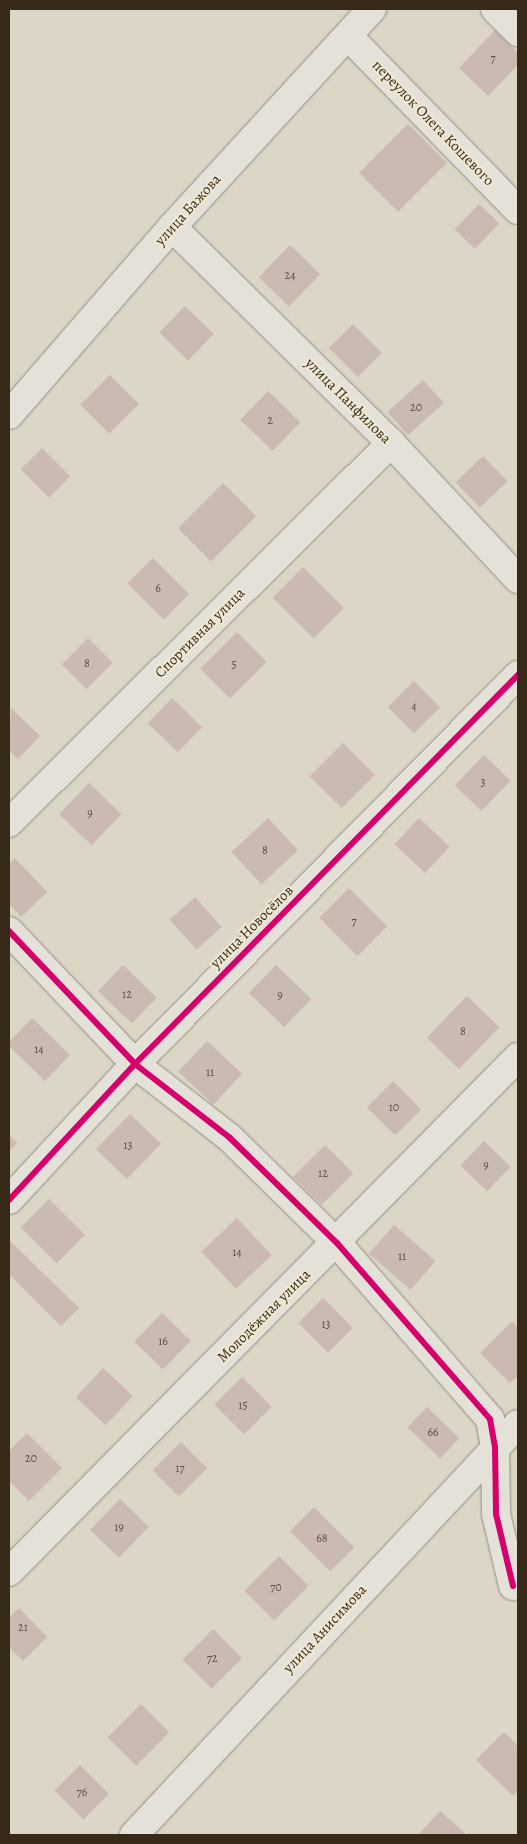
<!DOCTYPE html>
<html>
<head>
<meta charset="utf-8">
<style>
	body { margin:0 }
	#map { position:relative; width:527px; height:1844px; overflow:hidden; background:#dcd6c6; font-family:Alegreya,serif }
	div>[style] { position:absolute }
	.building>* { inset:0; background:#cbbab1; transform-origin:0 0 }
	.roads { filter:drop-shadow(0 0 1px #938e83) drop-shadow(0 0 1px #938e83) }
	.minor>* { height:28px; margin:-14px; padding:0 14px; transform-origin:14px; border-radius:14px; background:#e4e1d9 }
	.cycleway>* { height:6px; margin:-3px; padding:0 3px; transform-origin:3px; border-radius:3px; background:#d6006c }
	span { translate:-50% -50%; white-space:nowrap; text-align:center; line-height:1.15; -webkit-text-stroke:4px #efe7d3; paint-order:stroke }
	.number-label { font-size:12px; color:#5c4e3f }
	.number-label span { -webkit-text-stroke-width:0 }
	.street-label { font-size:15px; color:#372a19 }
	.frame { position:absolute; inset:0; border:10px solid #372a19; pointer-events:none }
</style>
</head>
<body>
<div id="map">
	<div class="building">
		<i style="clip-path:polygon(495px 30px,518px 53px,518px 65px,488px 96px,459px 68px)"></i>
		<i style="left:408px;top:124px;width:55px;height:69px;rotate:45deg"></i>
		<i style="left:479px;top:204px;width:28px;height:35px;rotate:44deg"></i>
		<i style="left:290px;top:245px;width:42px;height:45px;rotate:44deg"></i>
		<i style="left:185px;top:306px;width:40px;height:37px;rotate:44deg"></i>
		<i style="left:353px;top:324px;width:41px;height:34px;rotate:45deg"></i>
		<i style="left:110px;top:375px;width:41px;height:42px;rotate:45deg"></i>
		<i style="left:423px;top:380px;width:31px;height:48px;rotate:48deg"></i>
		<i style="left:268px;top:391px;width:45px;height:40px;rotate:44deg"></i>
		<i style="left:42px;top:448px;width:40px;height:30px;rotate:45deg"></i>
		<i style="left:483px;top:456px;width:35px;height:38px;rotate:46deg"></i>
		<i style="left:223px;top:483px;width:47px;height:64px;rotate:45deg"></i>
		<i style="left:153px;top:558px;width:51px;height:36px;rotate:45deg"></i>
		<i style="left:303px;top:567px;width:58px;height:43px;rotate:45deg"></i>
		<i style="left:237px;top:632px;width:42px;height:52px;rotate:45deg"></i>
		<i style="left:88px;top:638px;width:35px;height:37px;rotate:45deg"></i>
		<i style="left:414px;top:681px;width:37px;height:37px;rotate:45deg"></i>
		<i style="left:172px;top:698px;width:42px;height:35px;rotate:44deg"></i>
		<i style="clip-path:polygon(11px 708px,40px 736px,18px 759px,9px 750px)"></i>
		<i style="left:343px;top:743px;width:45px;height:47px;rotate:45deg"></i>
		<i style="left:484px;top:755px;width:37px;height:42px;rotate:44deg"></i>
		<i style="left:89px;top:783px;width:45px;height:43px;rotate:44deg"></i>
		<i style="left:268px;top:818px;width:44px;height:50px;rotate:47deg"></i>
		<i style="left:419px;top:818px;width:42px;height:36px;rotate:43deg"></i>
		<i style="clip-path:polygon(15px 858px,47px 892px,21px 917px,9px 904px,9px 864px)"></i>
		<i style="left:349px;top:888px;width:54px;height:42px;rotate:45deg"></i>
		<i style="left:195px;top:897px;width:40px;height:34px;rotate:48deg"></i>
		<i style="left:123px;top:965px;width:47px;height:36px;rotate:44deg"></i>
		<i style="left:276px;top:965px;width:49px;height:39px;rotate:44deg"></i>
		<i style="left:467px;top:996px;width:45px;height:58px;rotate:44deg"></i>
		<i style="clip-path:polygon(32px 1018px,70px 1055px,45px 1081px,9px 1046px,9px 1042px)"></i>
		<i style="left:207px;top:1041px;width:48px;height:42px;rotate:43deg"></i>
		<i style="left:393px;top:1081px;width:40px;height:37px;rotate:45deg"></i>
		<i style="left:130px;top:1114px;width:43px;height:49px;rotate:44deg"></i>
		<i style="clip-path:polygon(9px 1135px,17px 1143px,9px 1151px)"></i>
		<i style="left:484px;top:1141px;width:37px;height:34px;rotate:44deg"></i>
		<i style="left:325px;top:1145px;width:40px;height:45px;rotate:45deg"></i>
		<i style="left:49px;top:1199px;width:51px;height:40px;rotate:45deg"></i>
		<i style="left:237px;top:1218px;width:51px;height:49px;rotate:47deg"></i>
		<i style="left:394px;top:1225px;width:55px;height:38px;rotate:41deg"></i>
		<i style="clip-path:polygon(10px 1241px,79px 1308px,61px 1326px,9px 1274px)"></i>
		<i style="left:323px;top:1298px;width:42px;height:35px;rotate:45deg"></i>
		<i style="left:162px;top:1313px;width:40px;height:40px;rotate:44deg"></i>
		<i style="clip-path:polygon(512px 1321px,518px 1328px,518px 1376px,510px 1383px,480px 1353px)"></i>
		<i style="left:103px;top:1368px;width:41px;height:40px;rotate:43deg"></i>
		<i style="left:242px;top:1377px;width:42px;height:39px;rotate:45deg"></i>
		<i style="left:427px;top:1407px;width:45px;height:28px;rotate:44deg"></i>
		<i style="clip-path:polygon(27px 1433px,62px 1468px,29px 1501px,9px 1481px,9px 1451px)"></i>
		<i style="left:181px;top:1442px;width:37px;height:40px;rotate:45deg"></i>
		<i style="left:120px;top:1499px;width:40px;height:43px;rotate:44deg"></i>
		<i style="left:314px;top:1507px;width:57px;height:34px;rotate:45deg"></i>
		<i style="left:279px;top:1556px;width:42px;height:49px;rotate:45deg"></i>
		<i style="clip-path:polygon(19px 1608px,47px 1637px,23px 1661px,9px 1647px,9px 1618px)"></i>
		<i style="left:213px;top:1629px;width:41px;height:43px;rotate:45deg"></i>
		<i style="left:141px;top:1704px;width:40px;height:47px;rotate:45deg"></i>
		<i style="clip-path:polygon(504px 1732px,518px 1746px,518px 1791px,513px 1796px,476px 1760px)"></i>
		<i style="left:80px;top:1765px;width:41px;height:36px;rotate:45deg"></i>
		<i style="clip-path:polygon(440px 1811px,467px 1835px,419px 1834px)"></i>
	</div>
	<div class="roads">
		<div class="minor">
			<i style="left:495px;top:9px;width:33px;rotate:45deg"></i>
			<i style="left:348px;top:36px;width:243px;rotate:45.7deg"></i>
			<i style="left:172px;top:227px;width:308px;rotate:44.6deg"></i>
			<i style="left:391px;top:443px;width:186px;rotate:47deg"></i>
			<i style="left:9px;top:415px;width:249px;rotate:-49.1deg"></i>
			<i style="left:172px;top:227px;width:296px;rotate:-47.5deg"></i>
			<i style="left:9px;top:823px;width:539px;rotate:-44.85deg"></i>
			<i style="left:9px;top:931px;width:183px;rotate:46.5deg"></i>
			<i style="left:135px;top:1064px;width:120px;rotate:37.9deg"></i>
			<i style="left:230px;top:1138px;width:150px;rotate:44.5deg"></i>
			<i style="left:337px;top:1243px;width:233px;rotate:49deg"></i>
			<i style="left:490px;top:1419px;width:28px;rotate:80deg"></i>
			<i style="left:495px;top:1447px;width:67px;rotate:89.1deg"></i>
			<i style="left:496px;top:1514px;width:74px;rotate:76.7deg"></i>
			<i style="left:9px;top:1200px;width:185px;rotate:-47.2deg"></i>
			<i style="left:135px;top:1064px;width:546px;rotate:-45.45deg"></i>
			<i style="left:9px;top:1572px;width:724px;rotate:-45.34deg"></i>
			<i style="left:134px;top:1835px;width:562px;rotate:-46.95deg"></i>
		</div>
	</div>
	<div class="cycleway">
		<i style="left:9px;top:931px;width:183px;rotate:46.5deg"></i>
		<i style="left:135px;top:1064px;width:120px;rotate:37.9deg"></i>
		<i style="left:230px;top:1138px;width:150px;rotate:44.5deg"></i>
		<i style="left:337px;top:1243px;width:233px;rotate:49deg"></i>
		<i style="left:490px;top:1419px;width:28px;rotate:80deg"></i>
		<i style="left:495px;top:1447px;width:67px;rotate:89.1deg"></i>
		<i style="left:496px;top:1514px;width:74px;rotate:76.7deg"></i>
		<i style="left:9px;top:1200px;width:185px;rotate:-47.2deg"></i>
		<i style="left:135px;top:1064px;width:546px;rotate:-45.45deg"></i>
	</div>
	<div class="number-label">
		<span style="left:493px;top:59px">7</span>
		<span style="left:290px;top:276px">24</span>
		<span style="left:416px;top:408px">20</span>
		<span style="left:270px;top:421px">2</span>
		<span style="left:158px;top:589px">6</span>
		<span style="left:87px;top:664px">8</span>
		<span style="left:234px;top:665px">5</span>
		<span style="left:414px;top:707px">4</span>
		<span style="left:483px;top:783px">3</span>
		<span style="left:90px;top:814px">9</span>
		<span style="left:265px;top:851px">8</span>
		<span style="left:354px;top:922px">7</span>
		<span style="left:127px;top:995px">12</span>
		<span style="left:280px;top:996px">9</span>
		<span style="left:463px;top:1032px">8</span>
		<span style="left:39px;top:1050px">14</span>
		<span style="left:210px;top:1073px">11</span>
		<span style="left:394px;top:1108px">10</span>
		<span style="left:128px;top:1146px">13</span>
		<span style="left:486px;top:1166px">9</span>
		<span style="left:323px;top:1174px">12</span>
		<span style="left:237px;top:1253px">14</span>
		<span style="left:402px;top:1257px">11</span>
		<span style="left:326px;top:1325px">13</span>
		<span style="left:163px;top:1342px">16</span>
		<span style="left:243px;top:1406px">15</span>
		<span style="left:433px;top:1433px">66</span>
		<span style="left:31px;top:1459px">20</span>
		<span style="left:180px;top:1469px">17</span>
		<span style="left:119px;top:1528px">19</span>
		<span style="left:322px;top:1539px">68</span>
		<span style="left:276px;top:1588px">70</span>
		<span style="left:23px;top:1628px">21</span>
		<span style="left:212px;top:1659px">72</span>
		<span style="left:82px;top:1793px">76</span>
	</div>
	<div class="street-label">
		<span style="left:433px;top:123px;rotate:46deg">переулок Олега Кошевого</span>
		<span style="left:188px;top:210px;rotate:-48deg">улица Бажова</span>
		<span style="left:348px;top:401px;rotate:45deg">улица Панфилова</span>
		<span style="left:200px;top:633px;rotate:-45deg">Спортивная улица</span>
		<span style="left:252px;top:927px;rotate:-45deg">улица Новосёлов</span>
		<span style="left:264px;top:1316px;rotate:-45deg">Молодёжная улица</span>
		<span style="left:325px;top:1629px;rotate:-47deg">улица Анисимова</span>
	</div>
	<div class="frame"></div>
</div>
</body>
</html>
